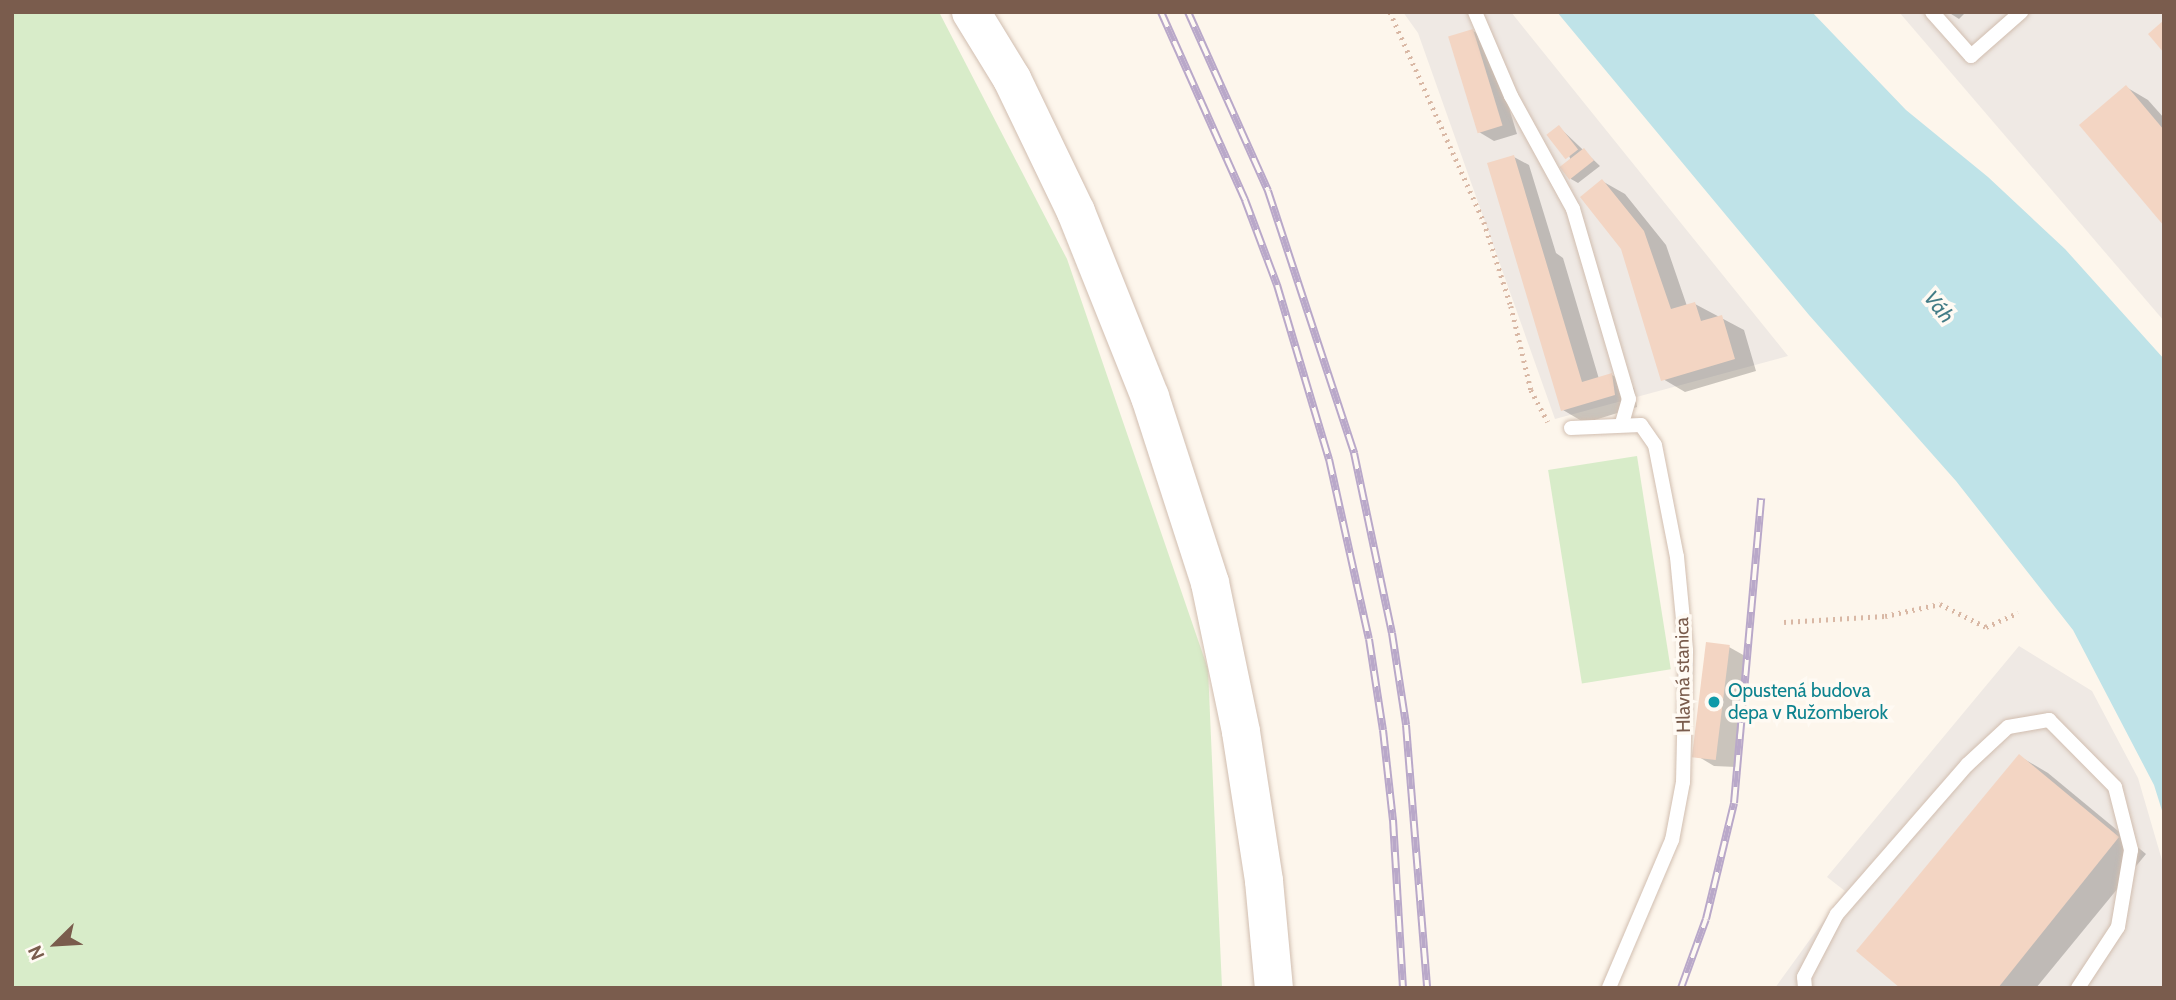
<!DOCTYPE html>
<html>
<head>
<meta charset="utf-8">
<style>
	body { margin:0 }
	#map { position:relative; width:2176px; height:1000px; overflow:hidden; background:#fdf6ec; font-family:Cabin,sans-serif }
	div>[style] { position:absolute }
	.industrial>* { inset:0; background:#efe9e4 }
	.green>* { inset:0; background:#d8ecc9; transform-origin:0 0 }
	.water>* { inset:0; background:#bfe3e8 }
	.shadow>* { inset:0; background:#0003 }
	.building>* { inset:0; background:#f3d5c3; transform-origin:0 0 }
	.path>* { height:4.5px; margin-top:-2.25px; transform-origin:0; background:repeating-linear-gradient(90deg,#d9b8a5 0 2px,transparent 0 7px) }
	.roads { filter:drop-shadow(0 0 2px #d1beb0) drop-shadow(0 0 2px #d1beb0) }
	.lane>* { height:14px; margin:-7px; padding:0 7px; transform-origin:7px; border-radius:7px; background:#fff }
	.secondary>* { height:38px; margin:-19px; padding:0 19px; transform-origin:19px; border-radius:19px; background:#fff }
	.rail>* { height:8px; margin-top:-4px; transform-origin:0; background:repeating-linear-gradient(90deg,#fffaf3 0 16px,#b9a8c9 0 32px); box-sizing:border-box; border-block:2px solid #b9a8c9 }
	.dots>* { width:19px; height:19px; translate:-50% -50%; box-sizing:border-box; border:4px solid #fffaf3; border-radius:50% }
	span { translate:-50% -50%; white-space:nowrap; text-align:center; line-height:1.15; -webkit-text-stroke:7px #fffaf3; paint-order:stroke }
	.street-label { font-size:19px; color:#7a5c4d }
	.culture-label { font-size:19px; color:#0d838f }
	.left { translate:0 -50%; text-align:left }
	.water-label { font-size:21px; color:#437c86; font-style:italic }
	.frame { position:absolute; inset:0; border:14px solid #7a5c4d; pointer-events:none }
	.north { position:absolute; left:21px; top:909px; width:70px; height:70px; -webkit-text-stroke:5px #fffaf3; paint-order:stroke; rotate:246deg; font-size:19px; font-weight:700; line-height:28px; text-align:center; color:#7a5c4d }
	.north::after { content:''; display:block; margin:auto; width:24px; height:32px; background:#7a5c4d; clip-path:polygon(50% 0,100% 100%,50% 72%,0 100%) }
</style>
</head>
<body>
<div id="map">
	<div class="industrial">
		<i style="clip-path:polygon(1403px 12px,1511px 12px,1788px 356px,1555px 419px,1418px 33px)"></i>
		<i style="clip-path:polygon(1899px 12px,2164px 12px,2164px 321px)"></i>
		<i style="clip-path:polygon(2019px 646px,2092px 691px,2138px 778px,2164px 867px,2164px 988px,1775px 988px,1845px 891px,1827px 877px)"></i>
	</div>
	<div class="green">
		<i style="clip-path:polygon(12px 12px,939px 12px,1067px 259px,1208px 669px,1222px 988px,12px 988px)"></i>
		<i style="left:1637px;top:456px;width:216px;height:90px;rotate:81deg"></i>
	</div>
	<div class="water">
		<i style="clip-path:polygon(1557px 12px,1812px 12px,1906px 110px,1988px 177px,2065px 249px,2164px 359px,2164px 817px,2154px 785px,2073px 630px,1956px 481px,1809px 315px)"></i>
	</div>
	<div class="shadow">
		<i style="clip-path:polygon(1948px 12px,1966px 12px,1959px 19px)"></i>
		<i style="clip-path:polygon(1473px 31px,1488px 39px,1517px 134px,1494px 141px,1479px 132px)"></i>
		<i style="clip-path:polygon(2126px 87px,2148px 100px,2164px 118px,2164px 223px)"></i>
		<i style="clip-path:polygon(1559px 127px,1600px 166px,1578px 183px,1571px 179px,1571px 161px)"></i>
		<i style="clip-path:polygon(1514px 157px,1529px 165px,1556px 253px,1563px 258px,1599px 379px,1612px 375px,1634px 388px,1637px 407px,1585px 423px,1563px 410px)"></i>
		<i style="clip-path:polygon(1602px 181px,1625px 194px,1666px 245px,1687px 306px,1695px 304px,1744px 330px,1756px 371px,1685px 392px,1663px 379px)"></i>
		<i style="clip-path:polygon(1729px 647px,1745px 656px,1736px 767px,1714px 766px,1699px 757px)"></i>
		<i style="clip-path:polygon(2019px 756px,2048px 773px,2146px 854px,2036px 988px,1903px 988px)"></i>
	</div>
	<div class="building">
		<i style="clip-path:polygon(2164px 20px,2164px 53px,2148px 34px)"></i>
		<i style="left:1473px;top:29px;width:101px;height:26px;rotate:73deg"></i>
		<i style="clip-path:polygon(2126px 85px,2164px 130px,2164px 226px,2079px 125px)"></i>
		<i style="left:1559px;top:125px;width:31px;height:16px;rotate:52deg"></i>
		<i style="left:1584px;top:148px;width:16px;height:31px;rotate:52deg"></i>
		<i style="clip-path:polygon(1514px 155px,1582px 382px,1612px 373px,1615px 395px,1561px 411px,1487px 163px)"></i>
		<i style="clip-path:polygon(1602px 179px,1644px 231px,1671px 309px,1695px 302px,1701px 321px,1722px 315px,1735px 359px,1661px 381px,1621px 249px,1580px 197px)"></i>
		<i style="left:1706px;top:642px;width:24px;height:116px;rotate:7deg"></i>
		<i style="clip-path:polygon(2019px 754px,2119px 837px,1998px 988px,1900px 988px,1856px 951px)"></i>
	</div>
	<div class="path">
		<i style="left:1390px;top:12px;width:230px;rotate:65.9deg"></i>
		<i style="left:1484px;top:222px;width:88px;rotate:72.2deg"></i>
		<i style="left:1511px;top:306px;width:86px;rotate:76.6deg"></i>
		<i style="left:1531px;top:390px;width:36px;rotate:62deg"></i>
		<i style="left:1784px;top:622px;width:101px;rotate:-3.4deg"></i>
		<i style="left:1885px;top:616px;width:56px;rotate:-12.3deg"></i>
		<i style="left:1940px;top:604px;width:51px;rotate:26.6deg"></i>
		<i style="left:1986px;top:627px;width:35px;rotate:-24deg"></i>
	</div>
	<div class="roads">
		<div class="lane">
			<i style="left:1475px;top:12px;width:91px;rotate:66.8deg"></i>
			<i style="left:1511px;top:96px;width:129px;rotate:61.2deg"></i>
			<i style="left:1573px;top:209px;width:198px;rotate:73.6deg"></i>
			<i style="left:1629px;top:399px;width:26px;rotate:106deg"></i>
			<i style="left:1932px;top:12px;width:59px;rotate:48.4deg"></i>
			<i style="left:1971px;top:56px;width:67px;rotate:-41.3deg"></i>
			<i style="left:1571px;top:428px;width:70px;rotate:-2.5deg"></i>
			<i style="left:1641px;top:425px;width:24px;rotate:55deg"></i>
			<i style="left:1655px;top:445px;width:114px;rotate:78.9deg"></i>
			<i style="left:1677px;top:557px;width:94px;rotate:84.5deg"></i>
			<i style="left:1686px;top:651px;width:131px;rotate:91.3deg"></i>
			<i style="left:1683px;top:782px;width:59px;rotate:100.7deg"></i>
			<i style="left:1672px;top:840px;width:161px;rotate:113.1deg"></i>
			<i style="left:1805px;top:988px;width:11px;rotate:-95deg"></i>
			<i style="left:1804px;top:977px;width:71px;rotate:-62.4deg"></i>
			<i style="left:1837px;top:914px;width:198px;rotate:-48.9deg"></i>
			<i style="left:1967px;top:765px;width:56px;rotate:-42.8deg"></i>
			<i style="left:2008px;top:727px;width:42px;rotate:-9.7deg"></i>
			<i style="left:2049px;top:720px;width:94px;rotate:45.4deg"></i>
			<i style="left:2115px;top:787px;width:65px;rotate:75.7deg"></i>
			<i style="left:2131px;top:850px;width:78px;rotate:99.6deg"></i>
			<i style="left:2118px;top:927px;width:73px;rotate:123.3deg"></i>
		</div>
		<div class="secondary">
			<i style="left:971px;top:12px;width:79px;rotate:58.5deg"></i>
			<i style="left:1012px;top:79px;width:148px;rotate:64.3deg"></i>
			<i style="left:1076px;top:212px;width:199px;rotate:68.2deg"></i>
			<i style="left:1150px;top:397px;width:195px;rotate:72.1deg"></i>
			<i style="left:1210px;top:583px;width:152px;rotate:78.2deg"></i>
			<i style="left:1241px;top:732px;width:151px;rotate:81.2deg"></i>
			<i style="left:1264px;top:881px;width:107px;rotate:84.7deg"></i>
		</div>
	</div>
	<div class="rail">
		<i style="left:1161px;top:12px;width:206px;rotate:65.9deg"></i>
		<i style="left:1245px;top:200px;width:91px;rotate:69.4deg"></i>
		<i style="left:1277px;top:285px;width:182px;rotate:73.4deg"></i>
		<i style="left:1329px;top:459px;width:184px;rotate:77.5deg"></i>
		<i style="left:1369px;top:639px;width:92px;rotate:81.3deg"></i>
		<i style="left:1383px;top:730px;width:91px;rotate:83.7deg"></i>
		<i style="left:1393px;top:820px;width:168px;rotate:86.6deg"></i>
		<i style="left:1188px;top:12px;width:196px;rotate:65.9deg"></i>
		<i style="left:1268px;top:191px;width:276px;rotate:71.8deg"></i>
		<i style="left:1354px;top:453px;width:184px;rotate:78.1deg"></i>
		<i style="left:1392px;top:633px;width:93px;rotate:81.3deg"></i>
		<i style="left:1406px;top:725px;width:264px;rotate:85.4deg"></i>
		<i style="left:1681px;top:988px;width:73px;rotate:-70.1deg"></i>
		<i style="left:1706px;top:919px;width:119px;rotate:-76.4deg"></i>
		<i style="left:1734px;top:803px;width:306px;rotate:-84.9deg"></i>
	</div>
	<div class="dots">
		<i style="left:1714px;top:702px;background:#0f9aa8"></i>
	</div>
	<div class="street-label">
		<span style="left:1683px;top:675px;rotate:-91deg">Hlavná stanica</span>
	</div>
	<div class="culture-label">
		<span class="left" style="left:1728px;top:702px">Opustená budova<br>depa v Ružomberok</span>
	</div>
	<div class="water-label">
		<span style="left:1939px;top:307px;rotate:51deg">Váh</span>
	</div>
	<div class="frame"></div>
	<div class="north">N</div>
</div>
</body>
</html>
